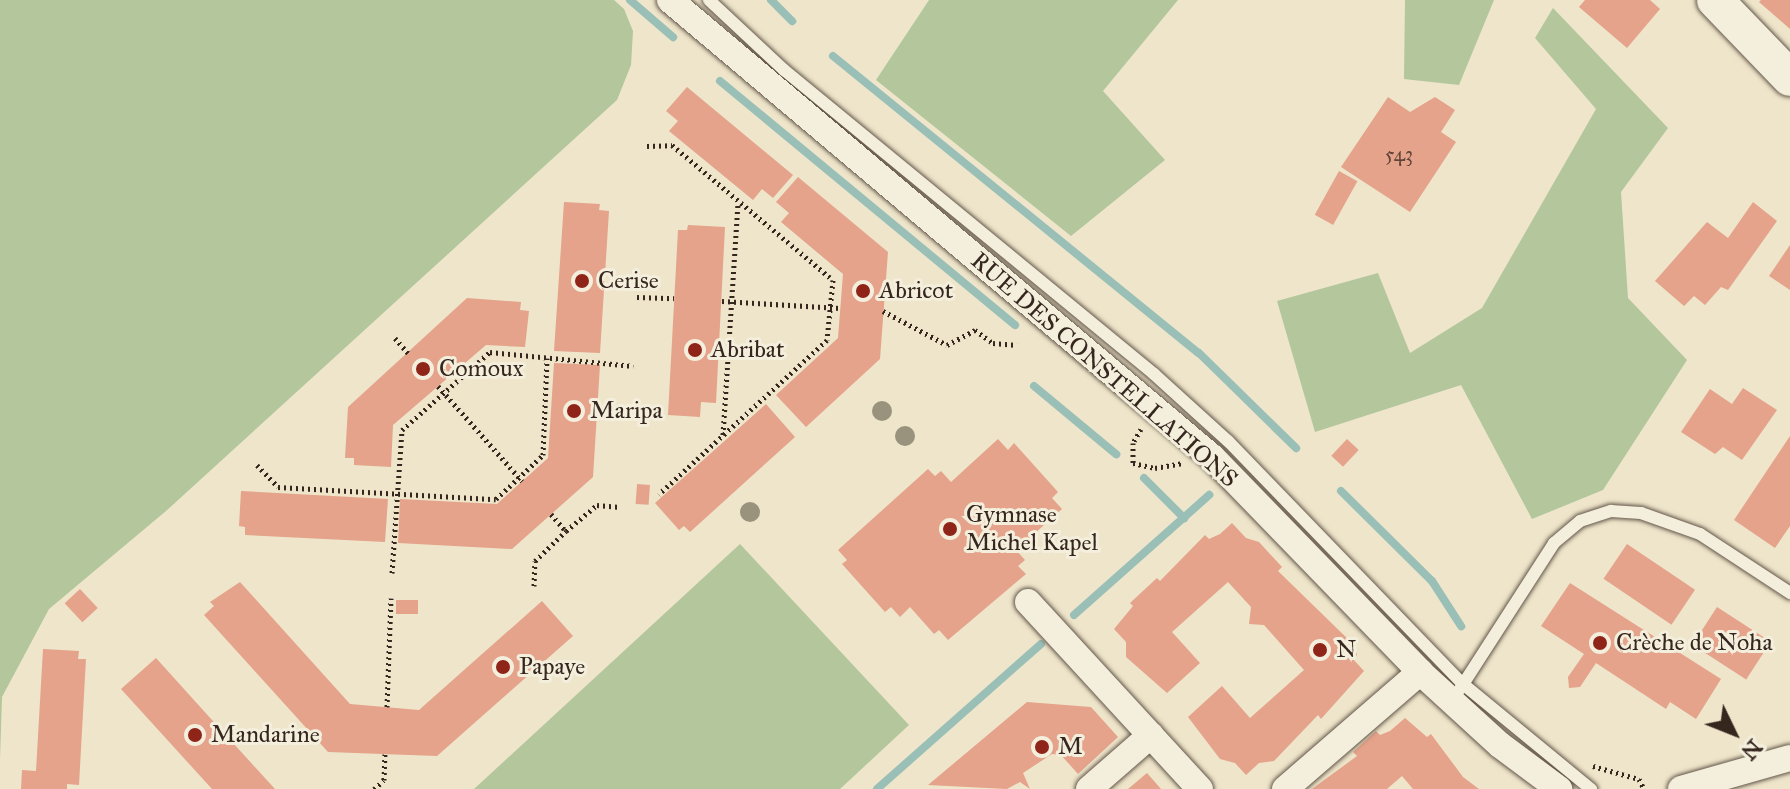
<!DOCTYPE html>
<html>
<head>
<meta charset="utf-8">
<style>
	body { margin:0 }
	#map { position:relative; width:1790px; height:789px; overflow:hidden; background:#eee5ca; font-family:"IM FELL Great Primer",serif }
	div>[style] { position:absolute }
	.green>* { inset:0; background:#b3c69c }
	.stream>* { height:8px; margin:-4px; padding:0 4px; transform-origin:4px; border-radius:4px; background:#99bfb7 }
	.building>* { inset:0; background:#e4a38a; transform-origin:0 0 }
	.path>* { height:5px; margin-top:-2.5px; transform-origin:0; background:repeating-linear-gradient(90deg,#35261e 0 2px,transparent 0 6px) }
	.roads { filter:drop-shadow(0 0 2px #635649) drop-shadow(0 0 2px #635649) }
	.service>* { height:12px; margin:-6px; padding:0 6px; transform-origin:6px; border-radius:6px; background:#f4eedd }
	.minor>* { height:26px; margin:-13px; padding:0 13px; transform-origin:13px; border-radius:13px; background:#f4eedd }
	.secondary>* { height:36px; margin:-18px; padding:0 18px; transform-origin:18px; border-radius:18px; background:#f4eedd }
	.trees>* { width:20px; height:20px; margin:-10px; border-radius:50%; background:#99927d }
	.dots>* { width:22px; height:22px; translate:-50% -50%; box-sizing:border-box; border:4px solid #f4eedd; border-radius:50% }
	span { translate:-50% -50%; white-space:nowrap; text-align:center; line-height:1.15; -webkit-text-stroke:6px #f4eedd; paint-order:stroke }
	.number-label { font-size:20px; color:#614539 }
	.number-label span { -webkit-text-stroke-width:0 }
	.poi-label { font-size:24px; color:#35261e }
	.left { translate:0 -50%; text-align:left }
	.street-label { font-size:24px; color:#35261e }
	.north { position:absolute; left:1694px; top:693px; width:80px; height:80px; -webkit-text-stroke:6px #f4eedd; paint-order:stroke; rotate:133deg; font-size:22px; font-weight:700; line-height:32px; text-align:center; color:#35261e }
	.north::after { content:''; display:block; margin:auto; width:28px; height:36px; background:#35261e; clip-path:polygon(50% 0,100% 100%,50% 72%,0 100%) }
</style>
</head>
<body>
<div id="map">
	<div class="green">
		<i style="clip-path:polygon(0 0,614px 0,624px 9px,633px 31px,631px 65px,617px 100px,166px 511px,49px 609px,2px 697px,0 759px)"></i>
		<i style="clip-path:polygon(929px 0,1178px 0,1103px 91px,1165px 160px,1071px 236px,876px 80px)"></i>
		<i style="clip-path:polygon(1405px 0,1494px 0,1459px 85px,1404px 79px)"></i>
		<i style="clip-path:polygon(1553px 8px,1668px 128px,1621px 192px,1628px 298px,1687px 360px,1603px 490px,1532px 519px,1461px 385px,1315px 432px,1277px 301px,1378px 273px,1410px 353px,1482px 308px,1596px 109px,1535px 38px)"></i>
		<i style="clip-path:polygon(740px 544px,909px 725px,840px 789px,474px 789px)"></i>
	</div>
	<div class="stream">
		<i style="left:630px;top:0;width:57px;rotate:40.7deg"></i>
		<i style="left:771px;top:0;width:30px;rotate:45deg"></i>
		<i style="left:833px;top:56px;width:471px;rotate:39.1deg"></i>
		<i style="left:1199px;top:353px;width:136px;rotate:44.4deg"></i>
		<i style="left:720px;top:81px;width:383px;rotate:39.6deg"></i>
		<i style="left:1034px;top:386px;width:107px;rotate:39.7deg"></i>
		<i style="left:1144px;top:478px;width:57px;rotate:45deg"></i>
		<i style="left:1341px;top:491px;width:128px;rotate:44.7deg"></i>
		<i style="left:1432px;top:581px;width:54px;rotate:57.2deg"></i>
		<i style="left:1074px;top:615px;width:181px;rotate:-41.6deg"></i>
		<i style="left:877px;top:789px;width:219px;rotate:-41.5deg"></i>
	</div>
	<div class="building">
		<i style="clip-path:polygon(1585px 0,1650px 0,1660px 9px,1627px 48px,1579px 7px)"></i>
		<i style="clip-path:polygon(1761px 0,1790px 0,1790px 29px,1759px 2px)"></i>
		<i style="clip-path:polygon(687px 87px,793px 175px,773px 198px,762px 189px,753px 200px,669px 131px,678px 121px,666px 111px)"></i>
		<i style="clip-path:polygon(1388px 97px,1410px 112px,1435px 97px,1455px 110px,1441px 132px,1456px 142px,1410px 212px,1341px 167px)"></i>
		<i style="left:1339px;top:171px;width:21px;height:50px;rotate:29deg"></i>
		<i style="clip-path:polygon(798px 177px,888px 252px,880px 359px,806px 427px,776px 395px,838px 338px,843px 274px,781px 222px,789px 213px,776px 202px)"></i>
		<i style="clip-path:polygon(564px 202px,600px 204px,599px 210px,609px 211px,600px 353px,554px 351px)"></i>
		<i style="clip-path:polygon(1753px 202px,1777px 221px,1728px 290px,1721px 287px,1705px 305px,1694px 296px,1684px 306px,1655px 281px,1707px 222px,1728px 238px)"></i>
		<i style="clip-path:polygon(688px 225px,725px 227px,716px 403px,701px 402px,700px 417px,668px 415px,678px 230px,687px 230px)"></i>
		<i style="clip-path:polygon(1790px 245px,1790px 290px,1769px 276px)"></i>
		<i style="clip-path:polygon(467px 298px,521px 302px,520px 310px,529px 311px,525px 347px,486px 345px,393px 425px,391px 467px,354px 465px,354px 458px,345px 458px,348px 407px)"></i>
		<i style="clip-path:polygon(554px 363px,600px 365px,593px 477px,512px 549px,398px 543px,400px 499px,497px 504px,548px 458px)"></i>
		<i style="clip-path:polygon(1743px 388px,1777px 410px,1742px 460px,1723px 447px,1715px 454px,1681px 432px,1710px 389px,1732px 404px)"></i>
		<i style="clip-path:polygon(766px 404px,795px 437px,690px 532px,684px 526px,679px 530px,655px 503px)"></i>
		<i style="clip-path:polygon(1790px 436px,1790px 526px,1775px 548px,1734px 520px)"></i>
		<i style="clip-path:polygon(998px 439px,1008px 450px,1014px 443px,1058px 492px,1052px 498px,1062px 509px,1016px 550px,1025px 560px,1018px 566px,1026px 574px,948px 640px,939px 630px,934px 634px,910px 607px,900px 617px,891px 607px,885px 612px,842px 564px,847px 560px,838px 550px,928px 469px,935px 476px,941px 471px,951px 482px)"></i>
		<i style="left:1347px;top:439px;width:16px;height:23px;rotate:43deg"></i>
		<i style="left:637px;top:484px;width:13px;height:20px;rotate:4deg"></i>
		<i style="clip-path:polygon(241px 491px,388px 499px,385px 542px,245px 535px,245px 527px,239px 526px)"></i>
		<i style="clip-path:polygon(1232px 523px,1246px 538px,1259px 542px,1282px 567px,1278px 571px,1353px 644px,1357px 655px,1353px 659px,1364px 671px,1321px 719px,1318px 715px,1274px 761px,1259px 763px,1246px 775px,1235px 763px,1220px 759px,1188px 717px,1222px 686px,1250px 718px,1304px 670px,1264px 625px,1249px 624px,1251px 607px,1228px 582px,1172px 632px,1200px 663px,1167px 693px,1126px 657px,1126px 642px,1114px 629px,1133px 606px,1130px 603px,1157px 578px,1160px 581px,1205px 535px,1209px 539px,1220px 534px)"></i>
		<i style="left:1627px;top:544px;width:82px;height:42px;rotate:34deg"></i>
		<i style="clip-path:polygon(240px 582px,350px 704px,419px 710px,542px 601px,573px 636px,437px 756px,328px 752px,204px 615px,214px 606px,210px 602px)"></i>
		<i style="clip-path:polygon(1570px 583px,1721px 679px,1696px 719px,1670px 702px,1666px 709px,1596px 663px,1580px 687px,1569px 688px,1568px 677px,1584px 654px,1541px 626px)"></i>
		<i style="left:80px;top:589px;width:26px;height:21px;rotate:47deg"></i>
		<i style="left:396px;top:600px;width:22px;height:14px"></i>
		<i style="left:1717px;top:607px;width:64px;height:45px;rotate:33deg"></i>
		<i style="clip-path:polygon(43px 649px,79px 651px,78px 659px,86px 659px,79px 785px,67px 784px,67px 789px,21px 789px,22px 770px,36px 771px)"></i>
		<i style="clip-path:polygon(156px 658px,212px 720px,275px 789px,212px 789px,121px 689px)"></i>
		<i style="clip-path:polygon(1027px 702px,1091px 707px,1118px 737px,1078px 774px,1061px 755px,1052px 754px,1023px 773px,1030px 789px,1020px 782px,1007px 789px,928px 785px)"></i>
		<i style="clip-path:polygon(1405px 718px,1427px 737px,1431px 734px,1463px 777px,1479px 789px,1413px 789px,1402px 776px,1387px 789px,1312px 789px,1357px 756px,1353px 752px,1376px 731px,1380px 735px,1390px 731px)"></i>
		<i style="clip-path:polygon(1147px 773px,1161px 789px,1128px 789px)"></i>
	</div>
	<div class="path">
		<i style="left:647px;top:146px;width:25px;rotate:-2deg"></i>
		<i style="left:672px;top:145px;width:210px;rotate:40deg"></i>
		<i style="left:833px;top:280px;width:60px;rotate:95.7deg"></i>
		<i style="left:827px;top:340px;width:228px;rotate:137.5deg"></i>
		<i style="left:637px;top:297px;width:37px;rotate:2deg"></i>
		<i style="left:722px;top:301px;width:118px;rotate:3.4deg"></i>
		<i style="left:883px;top:311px;width:72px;rotate:28deg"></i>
		<i style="left:947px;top:345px;width:32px;rotate:-28deg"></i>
		<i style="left:975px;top:330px;width:22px;rotate:36deg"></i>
		<i style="left:993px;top:343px;width:24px;rotate:5deg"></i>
		<i style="left:395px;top:338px;width:20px;rotate:49deg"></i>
		<i style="left:438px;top:386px;width:127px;rotate:48.5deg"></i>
		<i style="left:1141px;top:429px;width:16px;rotate:120deg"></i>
		<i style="left:1133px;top:443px;width:20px;rotate:90deg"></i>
		<i style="left:1133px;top:463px;width:23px;rotate:13deg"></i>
		<i style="left:1155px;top:468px;width:27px;rotate:-10deg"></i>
		<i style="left:723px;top:435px;width:234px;rotate:-86.3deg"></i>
		<i style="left:257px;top:465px;width:30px;rotate:46deg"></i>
		<i style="left:278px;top:487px;width:218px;rotate:3.2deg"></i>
		<i style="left:496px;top:499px;width:64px;rotate:-43.1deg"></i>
		<i style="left:543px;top:455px;width:97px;rotate:-87.6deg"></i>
		<i style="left:551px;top:514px;width:23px;rotate:49deg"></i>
		<i style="left:392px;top:573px;width:143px;rotate:-86deg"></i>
		<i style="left:402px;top:430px;width:118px;rotate:-41.6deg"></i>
		<i style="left:490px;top:352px;width:144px;rotate:5.6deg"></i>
		<i style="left:534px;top:586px;width:25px;rotate:-88deg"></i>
		<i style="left:535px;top:561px;width:43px;rotate:-44.1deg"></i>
		<i style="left:566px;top:531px;width:40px;rotate:-40deg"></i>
		<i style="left:597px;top:505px;width:23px;rotate:5deg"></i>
		<i style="left:387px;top:707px;width:109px;rotate:-87.9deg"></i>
		<i style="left:1593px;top:766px;width:48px;rotate:15.8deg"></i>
		<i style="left:1639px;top:779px;width:11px;rotate:63deg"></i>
		<i style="left:374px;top:789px;width:13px;rotate:-42deg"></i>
		<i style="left:384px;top:780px;width:26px;rotate:-88deg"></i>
	</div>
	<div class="roads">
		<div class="service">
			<i style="left:709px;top:0;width:103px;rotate:43deg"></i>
			<i style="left:784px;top:70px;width:479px;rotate:39.4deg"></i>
			<i style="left:1154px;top:374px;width:100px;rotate:42.2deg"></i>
			<i style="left:1228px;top:441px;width:338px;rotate:46deg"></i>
			<i style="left:1463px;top:684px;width:166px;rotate:39.4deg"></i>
			<i style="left:1460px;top:689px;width:174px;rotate:-57.2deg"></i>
			<i style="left:1554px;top:543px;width:34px;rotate:-40deg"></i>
			<i style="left:1580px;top:521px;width:33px;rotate:-18deg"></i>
			<i style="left:1611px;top:511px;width:30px;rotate:4deg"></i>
			<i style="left:1641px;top:513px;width:63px;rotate:19.6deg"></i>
			<i style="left:1700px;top:534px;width:108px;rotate:33.2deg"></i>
		</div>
		<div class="minor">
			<i style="left:670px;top:0;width:709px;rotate:40.14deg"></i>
			<i style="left:1212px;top:457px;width:299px;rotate:45.9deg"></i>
			<i style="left:1420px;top:672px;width:108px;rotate:42.4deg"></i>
			<i style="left:1500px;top:745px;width:74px;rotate:36.7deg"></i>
			<i style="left:1028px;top:602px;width:254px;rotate:47.4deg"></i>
			<i style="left:1089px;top:789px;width:82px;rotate:-41.1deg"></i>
			<i style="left:1285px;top:789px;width:179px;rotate:-40.9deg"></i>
			<i style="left:1681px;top:789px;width:113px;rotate:-15.9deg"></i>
		</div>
		<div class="secondary">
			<i style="left:1715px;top:0;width:108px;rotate:46.1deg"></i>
		</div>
	</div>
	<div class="trees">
		<i style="left:882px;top:411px"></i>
		<i style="left:905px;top:436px"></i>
		<i style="left:750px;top:512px"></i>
	</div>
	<div class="dots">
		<i style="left:582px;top:281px;background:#8f2418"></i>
		<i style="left:863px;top:291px;background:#8f2418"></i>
		<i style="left:695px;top:350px;background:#8f2418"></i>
		<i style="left:423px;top:369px;background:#8f2418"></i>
		<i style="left:574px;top:411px;background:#8f2418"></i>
		<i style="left:950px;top:529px;background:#8f2418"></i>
		<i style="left:1600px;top:643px;background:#8f2418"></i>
		<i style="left:1320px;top:650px;background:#8f2418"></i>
		<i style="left:503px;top:667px;background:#8f2418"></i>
		<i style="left:195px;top:735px;background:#8f2418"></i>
		<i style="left:1042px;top:747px;background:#8f2418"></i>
	</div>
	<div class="number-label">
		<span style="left:1399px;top:154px">543</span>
	</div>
	<div class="poi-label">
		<span class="left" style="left:598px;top:281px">Cerise</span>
		<span class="left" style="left:879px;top:291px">Abricot</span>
		<span class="left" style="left:711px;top:350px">Abribat</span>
		<span class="left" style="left:439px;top:369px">Comoux</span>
		<span class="left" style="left:590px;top:411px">Maripa</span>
		<span class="left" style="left:966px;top:529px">Gymnase<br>Michel Kapel</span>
		<span class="left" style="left:1616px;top:643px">Crèche de Noha</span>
		<span class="left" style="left:1336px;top:650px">N</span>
		<span class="left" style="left:519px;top:667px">Papaye</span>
		<span class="left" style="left:211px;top:735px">Mandarine</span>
		<span class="left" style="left:1058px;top:747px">M</span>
	</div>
	<div class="street-label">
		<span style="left:1104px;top:370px;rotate:41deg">RUE DES CONSTELLATIONS</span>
	</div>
	<div class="north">N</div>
</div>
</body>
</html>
